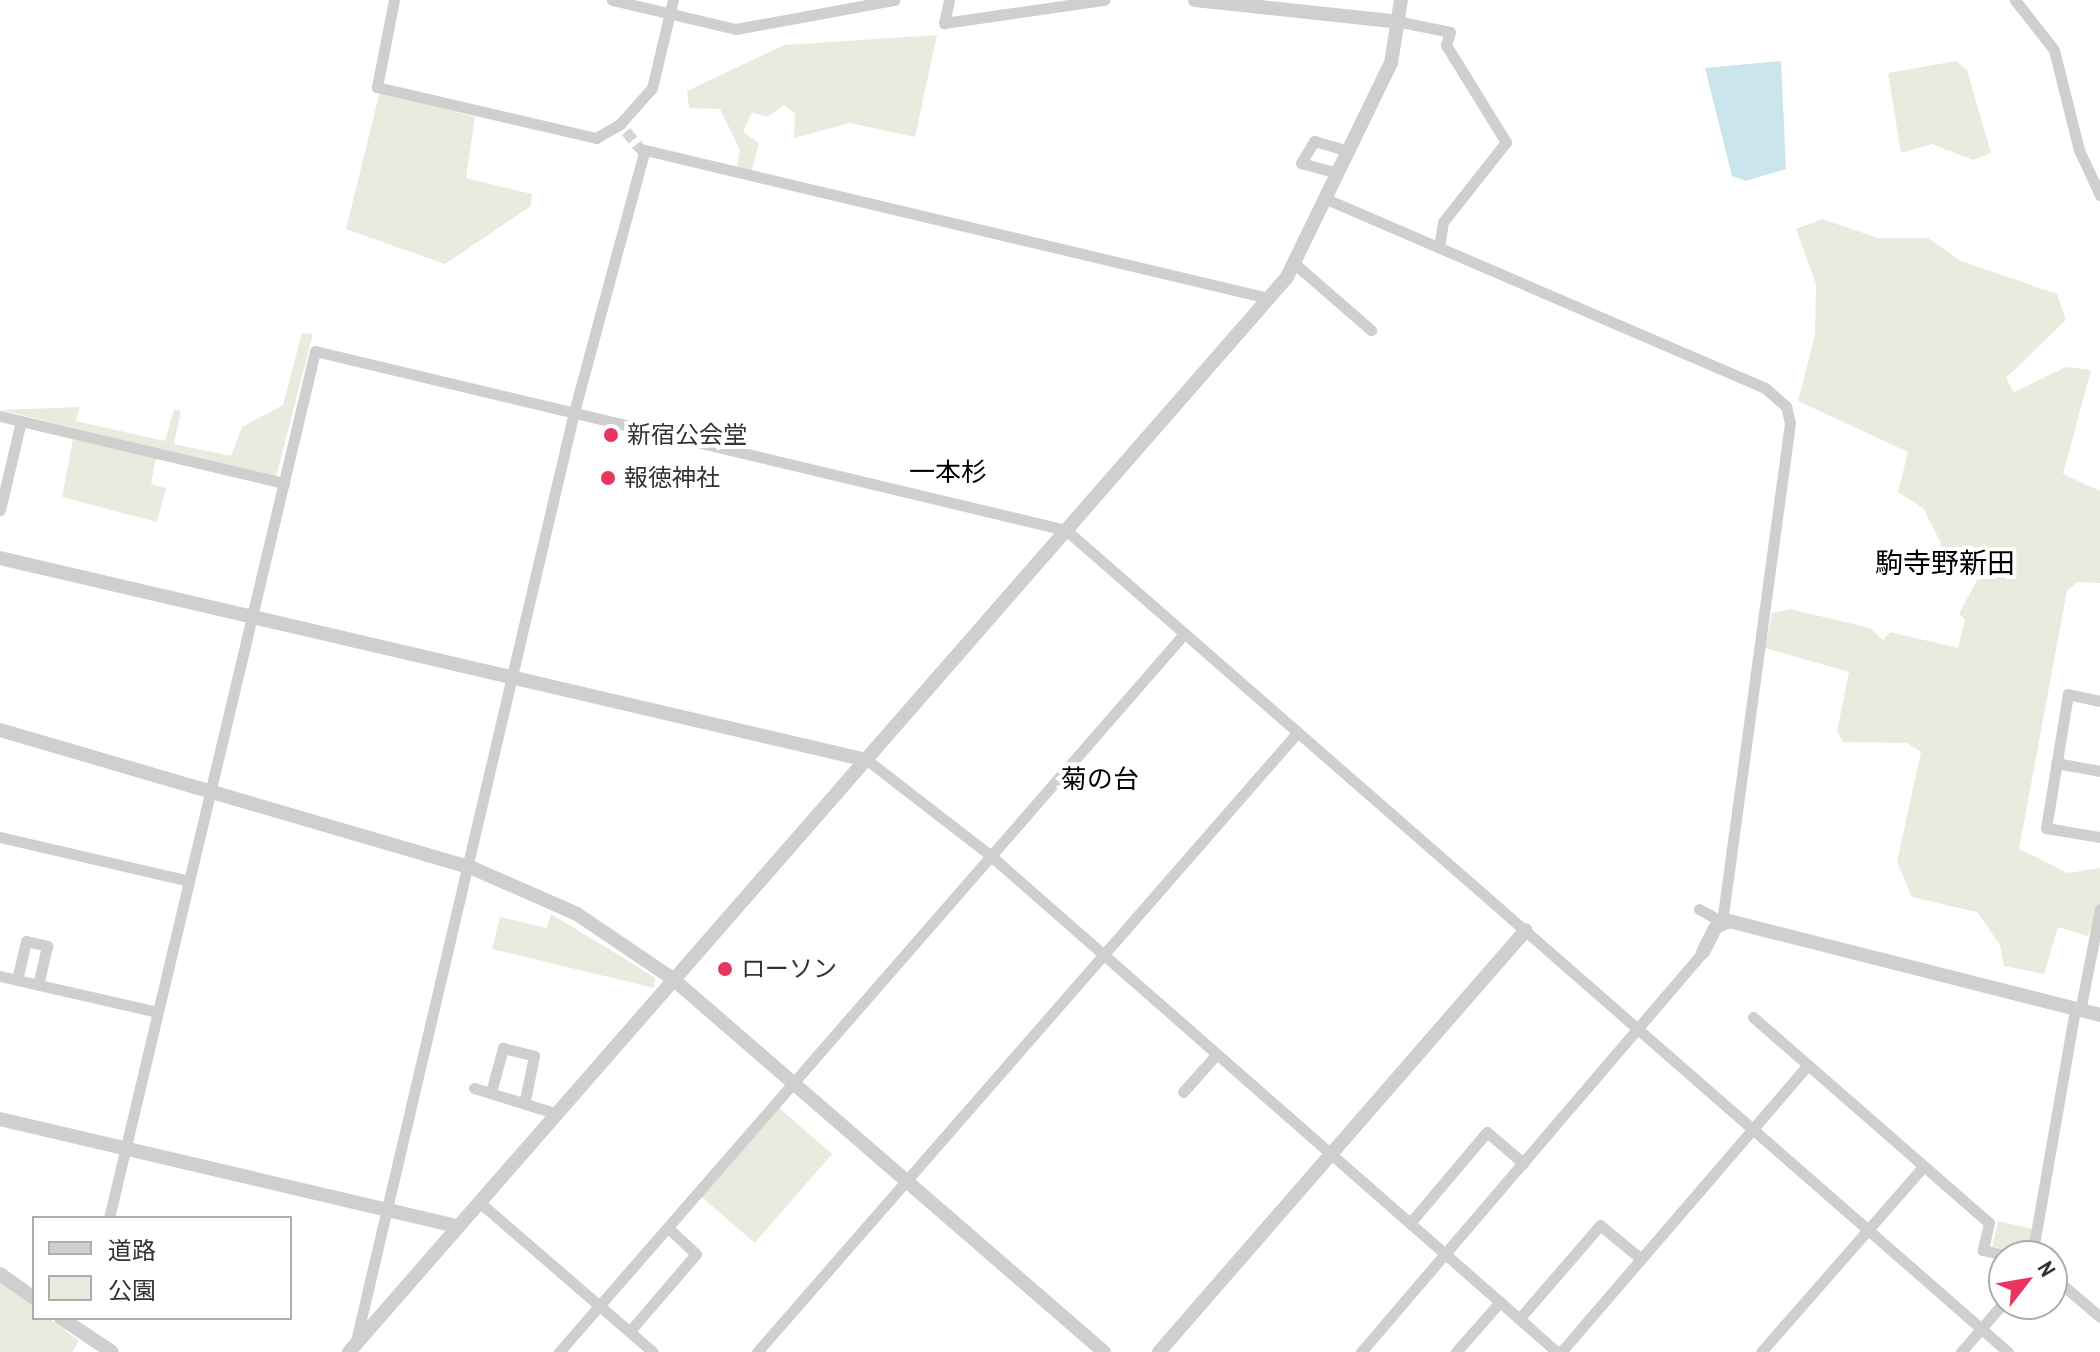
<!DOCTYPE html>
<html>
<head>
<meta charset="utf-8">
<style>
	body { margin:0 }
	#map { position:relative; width:2100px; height:1352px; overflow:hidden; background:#fff; font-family:"Archivo Narrow","Noto Sans JP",sans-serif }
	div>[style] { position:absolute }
	.green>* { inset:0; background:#e8ecde; transform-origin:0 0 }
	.water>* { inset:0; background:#cae5ec }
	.minor-tunnel>* { height:11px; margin-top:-5.5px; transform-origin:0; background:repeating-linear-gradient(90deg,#d6d6d6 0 11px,transparent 0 16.5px) }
	.minor>* { height:11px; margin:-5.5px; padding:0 5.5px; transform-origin:5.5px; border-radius:5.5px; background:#cfcfcf }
	.tertiary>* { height:14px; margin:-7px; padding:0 7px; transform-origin:7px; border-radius:7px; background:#cfcfcf }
	.dots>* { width:22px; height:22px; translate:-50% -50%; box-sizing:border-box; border:4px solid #fff; border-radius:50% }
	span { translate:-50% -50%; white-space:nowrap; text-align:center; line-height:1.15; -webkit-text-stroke:8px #fff; paint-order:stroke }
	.poi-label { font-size:24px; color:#323232 }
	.left { translate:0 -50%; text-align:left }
	.neighbourhood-label { font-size:26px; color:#000 }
	.quarter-label { font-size:28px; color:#000 }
	.legend { position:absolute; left:32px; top:1216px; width:260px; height:104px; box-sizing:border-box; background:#fff; border:2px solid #adadad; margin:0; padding:10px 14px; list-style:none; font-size:24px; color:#323232 }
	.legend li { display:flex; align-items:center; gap:16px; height:40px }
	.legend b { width:40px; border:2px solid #adadad }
	.north { position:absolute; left:1988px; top:1240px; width:80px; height:80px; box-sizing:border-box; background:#fff; border:2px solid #adadad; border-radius:50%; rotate:59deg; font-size:22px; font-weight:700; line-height:32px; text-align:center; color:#323232 }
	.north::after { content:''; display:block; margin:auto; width:28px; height:36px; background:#e9345f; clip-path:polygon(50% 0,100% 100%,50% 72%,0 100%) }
</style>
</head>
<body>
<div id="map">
	<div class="green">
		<i style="clip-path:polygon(937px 35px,915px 137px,850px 123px,794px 138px,795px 114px,784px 105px,767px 117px,752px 112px,743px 132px,759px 143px,752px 170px,737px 167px,740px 150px,720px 109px,689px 108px,687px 91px,784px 45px)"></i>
		<i style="clip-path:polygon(1956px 61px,1967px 70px,1991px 153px,1973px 160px,1932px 144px,1901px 153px,1888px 73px)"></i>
		<i style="clip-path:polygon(380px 91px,475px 117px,466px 178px,532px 194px,531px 206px,445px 264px,346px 229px)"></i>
		<i style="clip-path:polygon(1822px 219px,1878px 238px,1928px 238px,1961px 261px,2057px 294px,2066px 320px,2006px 378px,2014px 392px,2066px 367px,2091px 370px,2063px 474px,2100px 491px,2100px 583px,2077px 582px,2067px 591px,2019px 849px,2068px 873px,2100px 868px,2100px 909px,2088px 936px,2058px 927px,2044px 974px,2004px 966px,2000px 945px,1977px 912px,1912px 897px,1897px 862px,1921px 752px,1907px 743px,1843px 742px,1837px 731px,1849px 672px,1765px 648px,1772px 613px,1790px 609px,1870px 628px,1883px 640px,1890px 632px,1958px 648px,1965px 619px,1959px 614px,1979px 576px,1971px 563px,1938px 553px,1941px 543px,1923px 508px,1898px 492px,1908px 452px,1798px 401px,1815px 335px,1816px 284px,1796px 229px)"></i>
		<i style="clip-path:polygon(302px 333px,313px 334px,276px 477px,0 410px,80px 407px,76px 421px,165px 441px,174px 409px,181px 411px,174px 444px,231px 456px,242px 427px,283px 405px)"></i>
		<i style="clip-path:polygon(73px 439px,156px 458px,151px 484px,166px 488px,157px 522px,62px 497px)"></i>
		<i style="clip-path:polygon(551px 914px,643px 970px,655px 978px,654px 988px,492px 949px,500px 917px,547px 928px)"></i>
		<i style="left:777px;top:1106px;width:73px;height:118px;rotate:41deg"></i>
		<i style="left:1998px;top:1221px;width:37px;height:26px;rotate:13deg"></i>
		<i style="clip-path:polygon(0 1279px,34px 1306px,34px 1318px,49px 1318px,79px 1341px,72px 1352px,0 1352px)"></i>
	</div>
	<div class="water">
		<i style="clip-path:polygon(1781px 61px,1786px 169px,1746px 181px,1732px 176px,1705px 68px)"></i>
	</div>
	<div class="minor-tunnel">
		<i style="left:626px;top:131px;width:22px;rotate:51deg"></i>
	</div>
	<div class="minor">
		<i style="left:394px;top:0;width:89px;rotate:101.1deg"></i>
		<i style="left:377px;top:87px;width:225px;rotate:13.1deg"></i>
		<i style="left:596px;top:138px;width:28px;rotate:-30deg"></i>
		<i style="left:620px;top:124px;width:48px;rotate:-48.4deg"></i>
		<i style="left:652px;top:88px;width:90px;rotate:-76.6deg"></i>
		<i style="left:612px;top:0;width:127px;rotate:13.2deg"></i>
		<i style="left:736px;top:29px;width:161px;rotate:-10.4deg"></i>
		<i style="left:949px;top:0;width:24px;rotate:102deg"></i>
		<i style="left:944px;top:23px;width:162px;rotate:-8.2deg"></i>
		<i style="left:2015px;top:0;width:63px;rotate:52deg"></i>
		<i style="left:2054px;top:50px;width:103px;rotate:76deg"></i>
		<i style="left:2079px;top:150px;width:50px;rotate:65deg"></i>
		<i style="left:1401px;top:22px;width:50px;rotate:11.5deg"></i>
		<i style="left:1450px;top:32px;width:14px;rotate:107deg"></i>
		<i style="left:1446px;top:45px;width:114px;rotate:58.3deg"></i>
		<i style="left:1506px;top:142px;width:102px;rotate:128.2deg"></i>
		<i style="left:1443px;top:222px;width:26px;rotate:99deg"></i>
		<i style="left:641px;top:149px;width:644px;rotate:13.37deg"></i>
		<i style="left:1338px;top:173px;width:38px;rotate:-165deg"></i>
		<i style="left:1301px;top:163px;width:26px;rotate:-59deg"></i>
		<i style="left:1314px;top:141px;width:36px;rotate:16deg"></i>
		<i style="left:1324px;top:198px;width:480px;rotate:23.3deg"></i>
		<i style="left:1765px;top:388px;width:28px;rotate:41deg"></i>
		<i style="left:1786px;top:406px;width:17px;rotate:77deg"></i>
		<i style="left:1790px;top:423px;width:504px;rotate:97.76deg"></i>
		<i style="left:1295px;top:264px;width:101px;rotate:41deg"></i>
		<i style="left:0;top:416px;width:292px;rotate:13.3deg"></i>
		<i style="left:0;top:510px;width:91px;rotate:-76.7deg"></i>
		<i style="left:2100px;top:701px;width:33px;rotate:-168deg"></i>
		<i style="left:2068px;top:694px;width:136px;rotate:99.3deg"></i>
		<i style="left:2046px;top:828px;width:55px;rotate:9.5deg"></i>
		<i style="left:867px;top:760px;width:157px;rotate:37.7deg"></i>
		<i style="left:991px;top:856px;width:753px;rotate:41.23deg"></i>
		<i style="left:2056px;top:763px;width:45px;rotate:10.3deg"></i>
		<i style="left:0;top:837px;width:194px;rotate:13.1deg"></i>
		<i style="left:1699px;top:909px;width:26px;rotate:29deg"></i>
		<i style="left:0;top:976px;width:161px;rotate:12.9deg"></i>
		<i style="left:17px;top:980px;width:40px;rotate:-77deg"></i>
		<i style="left:26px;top:941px;width:22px;rotate:13deg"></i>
		<i style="left:47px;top:946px;width:40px;rotate:103deg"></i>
		<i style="left:2080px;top:1011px;width:104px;rotate:-78.9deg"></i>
		<i style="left:1753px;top:1017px;width:313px;rotate:41.1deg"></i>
		<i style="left:1989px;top:1223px;width:28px;rotate:103deg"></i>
		<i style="left:1983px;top:1250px;width:27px;rotate:13deg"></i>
		<i style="left:474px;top:1088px;width:85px;rotate:17.2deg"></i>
		<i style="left:491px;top:1092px;width:46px;rotate:-74.7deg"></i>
		<i style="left:503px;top:1048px;width:32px;rotate:14deg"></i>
		<i style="left:534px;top:1056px;width:45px;rotate:101.6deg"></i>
		<i style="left:1183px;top:1092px;width:50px;rotate:-48.3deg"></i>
		<i style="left:478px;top:1201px;width:231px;rotate:40.8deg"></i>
		<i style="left:109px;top:1218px;width:891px;rotate:-76.63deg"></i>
		<i style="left:315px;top:351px;width:772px;rotate:13.41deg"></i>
		<i style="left:1066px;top:530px;width:1250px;rotate:41.11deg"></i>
		<i style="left:1410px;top:1223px;width:119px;rotate:-49.8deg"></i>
		<i style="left:1487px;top:1132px;width:48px;rotate:40.7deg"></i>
		<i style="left:2032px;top:1256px;width:250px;rotate:-80.1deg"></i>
		<i style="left:2052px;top:1276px;width:63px;rotate:40.5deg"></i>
		<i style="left:1519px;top:1319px;width:124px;rotate:-49.2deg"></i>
		<i style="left:1600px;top:1225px;width:53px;rotate:39.7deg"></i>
		<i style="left:630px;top:1331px;width:101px;rotate:-49.4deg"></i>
		<i style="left:696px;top:1254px;width:38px;rotate:-137deg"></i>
		<i style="left:355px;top:1345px;width:958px;rotate:-76.79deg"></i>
		<i style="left:574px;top:412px;width:269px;rotate:-74.9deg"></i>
		<i style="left:559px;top:1352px;width:952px;rotate:-48.96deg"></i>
		<i style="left:757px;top:1352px;width:821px;rotate:-48.9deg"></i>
		<i style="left:1361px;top:1352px;width:526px;rotate:-49.47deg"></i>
		<i style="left:1456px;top:1352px;width:67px;rotate:-48.7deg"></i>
		<i style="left:1561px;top:1352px;width:377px;rotate:-49.3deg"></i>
		<i style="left:1761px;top:1352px;width:247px;rotate:-48.8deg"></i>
		<i style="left:1961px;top:1352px;width:66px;rotate:-49.3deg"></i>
	</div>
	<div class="tertiary">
		<i style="left:1195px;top:0;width:207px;rotate:6.1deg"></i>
		<i style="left:0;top:558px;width:890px;rotate:13.12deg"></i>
		<i style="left:0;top:730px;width:490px;rotate:16.3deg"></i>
		<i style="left:470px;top:867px;width:117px;rotate:23.7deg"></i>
		<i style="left:577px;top:914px;width:116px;rotate:34.1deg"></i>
		<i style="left:673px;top:979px;width:570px;rotate:40.87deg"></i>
		<i style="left:1703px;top:952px;width:28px;rotate:-63deg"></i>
		<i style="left:1716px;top:927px;width:14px;rotate:-25deg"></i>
		<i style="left:1729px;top:921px;width:383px;rotate:14.2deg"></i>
		<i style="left:0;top:1119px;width:468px;rotate:13.2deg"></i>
		<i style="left:0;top:1274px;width:42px;rotate:35.2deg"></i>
		<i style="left:61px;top:1318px;width:61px;rotate:33.7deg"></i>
		<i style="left:349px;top:1352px;width:1427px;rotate:-48.89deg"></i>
		<i style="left:1287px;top:277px;width:238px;rotate:-64.1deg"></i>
		<i style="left:1391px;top:63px;width:64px;rotate:-81deg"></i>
		<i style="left:1159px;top:1352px;width:559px;rotate:-48.99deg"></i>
	</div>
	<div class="dots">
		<i style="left:611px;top:435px;background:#e9345f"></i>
		<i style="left:608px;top:478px;background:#e9345f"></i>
		<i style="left:725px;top:969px;background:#e9345f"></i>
	</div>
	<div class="poi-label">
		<span class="left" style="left:627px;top:435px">新宿公会堂</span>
		<span class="left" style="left:624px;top:478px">報徳神社</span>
		<span class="left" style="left:741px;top:969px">ローソン</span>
	</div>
	<div class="neighbourhood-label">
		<span style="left:948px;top:472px">一本杉</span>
		<span style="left:1100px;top:779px">菊の台</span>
	</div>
	<div class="quarter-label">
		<span style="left:1945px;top:563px">駒寺野新田</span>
	</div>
	<ul class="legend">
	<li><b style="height:10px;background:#cfcfcf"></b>道路</li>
	<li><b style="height:22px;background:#e8ecde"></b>公園</li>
	</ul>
	<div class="north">N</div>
</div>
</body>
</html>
